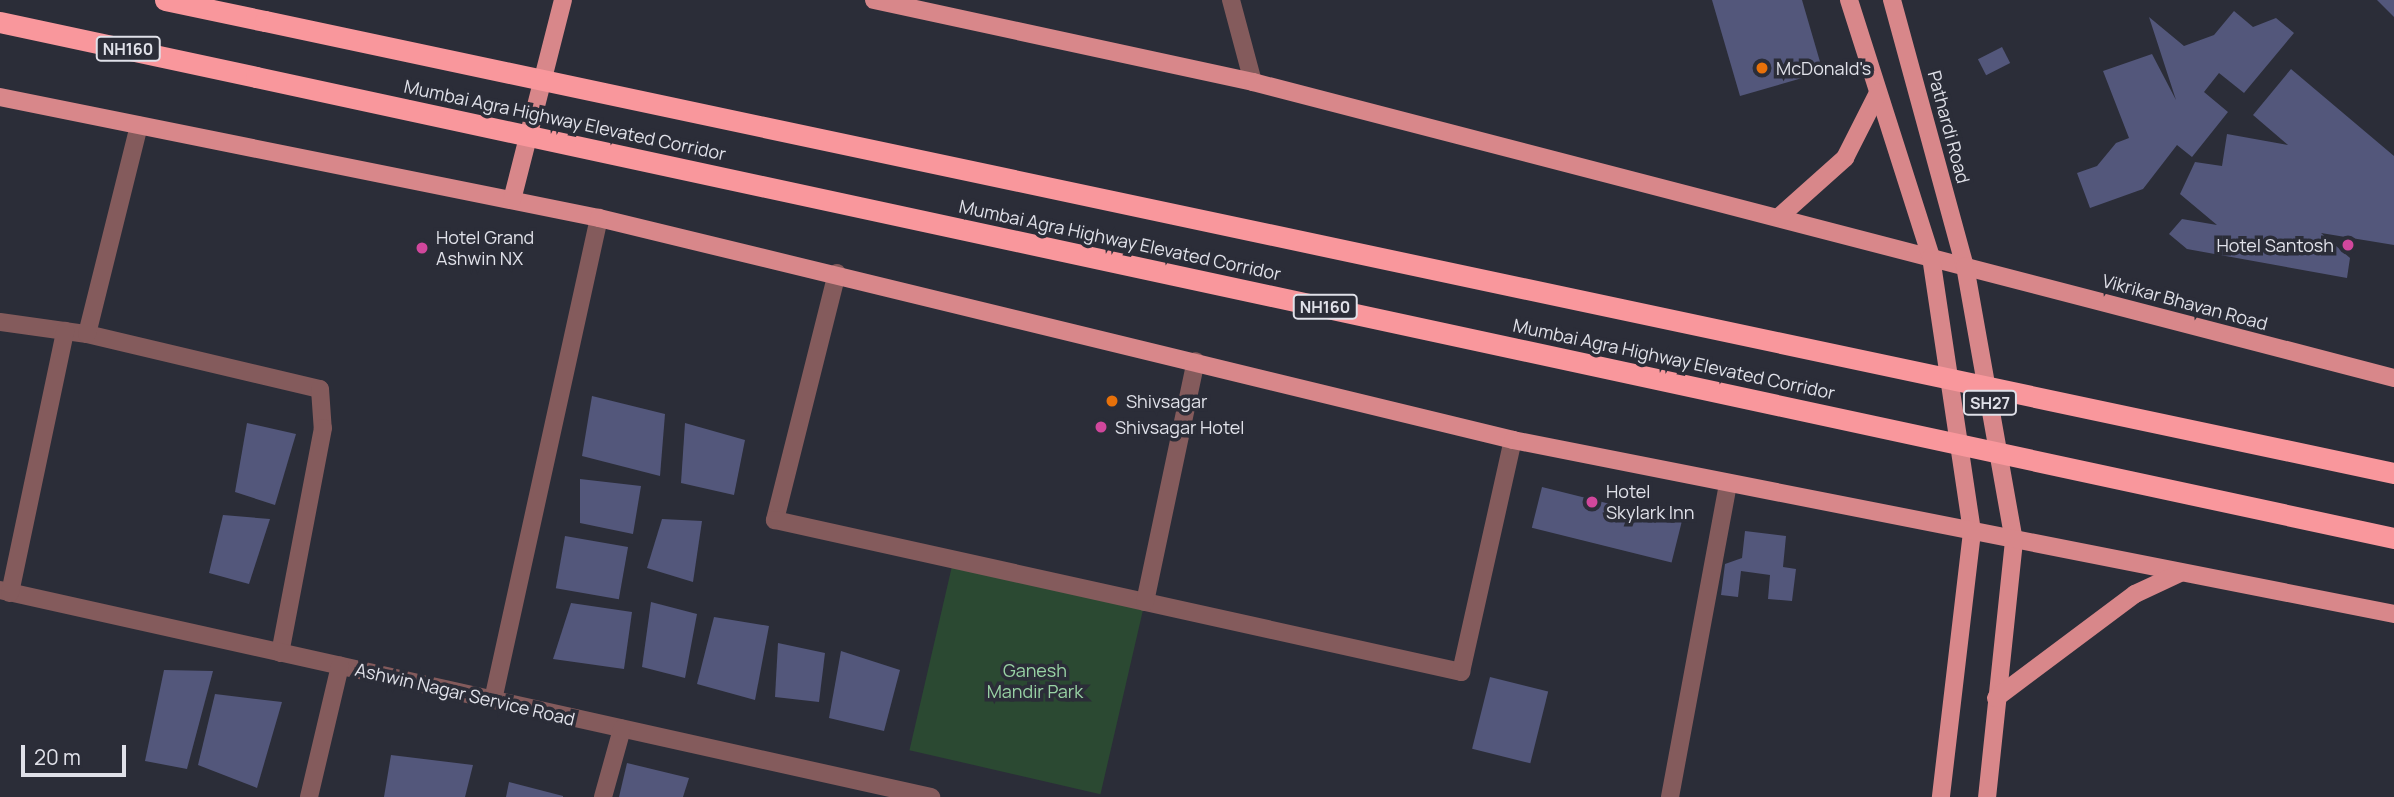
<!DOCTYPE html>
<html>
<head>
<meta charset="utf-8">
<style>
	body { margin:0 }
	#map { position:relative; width:2394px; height:797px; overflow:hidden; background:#2b2d38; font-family:Manrope,sans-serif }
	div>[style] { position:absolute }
	.green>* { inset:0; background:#2b4932; transform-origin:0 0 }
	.building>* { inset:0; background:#53577b; transform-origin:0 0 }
	.minor>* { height:18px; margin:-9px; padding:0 9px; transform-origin:9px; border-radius:9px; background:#845b5c }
	.major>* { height:18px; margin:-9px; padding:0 9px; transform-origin:9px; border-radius:9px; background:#d8878a }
	.highway>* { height:21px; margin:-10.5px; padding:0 10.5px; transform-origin:10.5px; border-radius:10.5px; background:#f9979c }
	.highway-bridge>* { height:21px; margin:-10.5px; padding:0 10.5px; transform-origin:10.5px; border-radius:10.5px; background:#f9979c }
	.dots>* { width:19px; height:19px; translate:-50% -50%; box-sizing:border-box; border:4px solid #2b2d38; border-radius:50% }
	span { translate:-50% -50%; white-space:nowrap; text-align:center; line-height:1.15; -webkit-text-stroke:7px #2b2d38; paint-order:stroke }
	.shield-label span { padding:2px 5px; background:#2b2d38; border:2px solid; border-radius:5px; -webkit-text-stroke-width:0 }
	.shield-label { font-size:16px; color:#e0e1e9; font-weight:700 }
	.poi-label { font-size:18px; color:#e0e1e9 }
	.left { translate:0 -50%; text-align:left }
	.right { translate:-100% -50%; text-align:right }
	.street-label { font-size:18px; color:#e0e1e9 }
	.park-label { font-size:18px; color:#98d2a4 }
	.scale { position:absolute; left:21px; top:745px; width:105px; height:32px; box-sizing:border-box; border:4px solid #e0e1e9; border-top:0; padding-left:9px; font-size:21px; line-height:24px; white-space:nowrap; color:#e0e1e9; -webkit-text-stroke:5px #2b2d38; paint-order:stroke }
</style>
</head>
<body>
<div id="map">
	<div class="green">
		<i style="left:952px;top:566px;width:196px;height:189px;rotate:13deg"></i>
	</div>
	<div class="building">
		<i style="clip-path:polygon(1712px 0,1802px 0,1823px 72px,1740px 96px)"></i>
		<i style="clip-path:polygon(2377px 0,2394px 0,2394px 17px)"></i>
		<i style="clip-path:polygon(2234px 11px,2253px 27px,2276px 18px,2294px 33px,2244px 93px,2219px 73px,2204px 92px,2228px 112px,2192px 157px,2177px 145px,2143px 189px,2090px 208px,2077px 173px,2097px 166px,2116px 143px,2129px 138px,2103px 71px,2152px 54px,2176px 100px,2149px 17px,2184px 46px,2214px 35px)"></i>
		<i style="left:2002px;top:47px;width:18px;height:27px;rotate:63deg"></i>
		<i style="clip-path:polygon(2291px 69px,2394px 156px,2394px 245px,2321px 233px,2350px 258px,2347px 278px,2187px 249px,2169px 234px,2182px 219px,2217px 225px,2180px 194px,2195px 162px,2222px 166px,2227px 134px,2288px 145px,2253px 115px)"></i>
		<i style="clip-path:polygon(592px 396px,665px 414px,660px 476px,582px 456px)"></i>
		<i style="clip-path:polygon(247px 423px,296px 434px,275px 505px,235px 492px)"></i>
		<i style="clip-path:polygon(685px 423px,745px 440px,734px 495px,681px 483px)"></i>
		<i style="clip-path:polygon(580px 479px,641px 486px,633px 534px,580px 523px)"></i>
		<i style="left:1542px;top:487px;width:144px;height:42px;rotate:14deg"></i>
		<i style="clip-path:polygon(223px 515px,270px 519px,249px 584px,209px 573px)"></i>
		<i style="clip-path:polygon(662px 519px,702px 521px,693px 582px,647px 568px)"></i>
		<i style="clip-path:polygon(1745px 531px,1786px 536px,1783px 567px,1796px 569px,1792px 601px,1768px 599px,1770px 575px,1741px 571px,1738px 597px,1721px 595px,1725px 564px,1742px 558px)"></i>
		<i style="left:565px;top:536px;width:64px;height:53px;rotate:10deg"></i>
		<i style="clip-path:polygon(651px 602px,697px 614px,685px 678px,642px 667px)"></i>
		<i style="clip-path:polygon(571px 603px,632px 612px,624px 669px,553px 659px)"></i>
		<i style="clip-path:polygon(714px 617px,769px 626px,755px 700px,697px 684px)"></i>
		<i style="clip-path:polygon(778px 643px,825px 653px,819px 702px,775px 697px)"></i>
		<i style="clip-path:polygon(841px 651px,900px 670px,884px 731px,829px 718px)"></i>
		<i style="clip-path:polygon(164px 670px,213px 671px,187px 769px,145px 761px)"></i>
		<i style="left:1490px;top:677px;width:60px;height:74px;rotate:14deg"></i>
		<i style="clip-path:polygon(215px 694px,282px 702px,257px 788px,198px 765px)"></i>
		<i style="clip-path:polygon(391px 755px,473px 765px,465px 797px,384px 797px)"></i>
		<i style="clip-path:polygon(627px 763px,689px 778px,683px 797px,619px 797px)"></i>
		<i style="clip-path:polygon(509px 782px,563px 796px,563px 797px,506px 797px)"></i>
	</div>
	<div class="minor">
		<i style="left:1231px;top:0;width:85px;rotate:75deg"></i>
		<i style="left:837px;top:273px;width:255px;rotate:104.1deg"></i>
		<i style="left:775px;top:520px;width:703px;rotate:12.49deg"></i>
		<i style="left:1461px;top:672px;width:238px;rotate:-77.4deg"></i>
		<i style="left:0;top:322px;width:88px;rotate:7.9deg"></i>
		<i style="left:87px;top:334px;width:239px;rotate:13.3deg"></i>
		<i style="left:320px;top:389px;width:39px;rotate:86deg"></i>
		<i style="left:323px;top:428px;width:229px;rotate:100.8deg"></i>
		<i style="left:87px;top:334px;width:215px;rotate:-76deg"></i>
		<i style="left:0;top:590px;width:954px;rotate:12.54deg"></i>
		<i style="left:10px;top:593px;width:268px;rotate:-78.1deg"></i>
		<i style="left:1145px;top:602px;width:246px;rotate:-78.1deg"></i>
		<i style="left:493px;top:700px;width:494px;rotate:-77.6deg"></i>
		<i style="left:309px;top:797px;width:135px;rotate:-76.7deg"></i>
		<i style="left:603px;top:797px;width:71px;rotate:-74.4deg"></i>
		<i style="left:1670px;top:797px;width:319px;rotate:-79.5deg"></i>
	</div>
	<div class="major">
		<i style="left:874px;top:0;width:388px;rotate:12.2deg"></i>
		<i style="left:1253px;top:82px;width:1179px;rotate:14.54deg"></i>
		<i style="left:1849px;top:0;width:270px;rotate:72.3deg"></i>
		<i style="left:1931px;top:257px;width:278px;rotate:81.5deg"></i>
		<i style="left:1972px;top:532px;width:267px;rotate:96.7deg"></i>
		<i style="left:1892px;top:0;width:276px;rotate:74.7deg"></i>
		<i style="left:1965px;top:266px;width:279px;rotate:79.9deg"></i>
		<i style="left:2014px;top:541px;width:257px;rotate:96deg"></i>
		<i style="left:0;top:97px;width:611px;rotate:11.42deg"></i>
		<i style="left:599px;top:218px;width:941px;rotate:13.65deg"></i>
		<i style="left:1513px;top:440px;width:898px;rotate:11.17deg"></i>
		<i style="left:512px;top:200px;width:206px;rotate:-75.7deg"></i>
		<i style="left:1779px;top:217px;width:89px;rotate:-41.8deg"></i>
		<i style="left:1845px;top:158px;width:73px;rotate:-63.1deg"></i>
		<i style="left:1996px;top:698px;width:174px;rotate:-36.8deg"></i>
		<i style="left:2135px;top:594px;width:50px;rotate:-25deg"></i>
	</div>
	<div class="highway">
		<i style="left:165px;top:0;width:102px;rotate:11.9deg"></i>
		<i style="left:0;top:22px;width:262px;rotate:12.1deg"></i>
	</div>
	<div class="highway-bridge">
		<i style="left:265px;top:21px;width:2176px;rotate:11.99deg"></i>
		<i style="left:256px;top:77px;width:2187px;rotate:12.17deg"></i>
	</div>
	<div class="dots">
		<i style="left:1762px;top:68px;background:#e8710a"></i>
		<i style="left:2348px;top:245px;background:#d1479c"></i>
		<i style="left:422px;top:248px;background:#d1479c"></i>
		<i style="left:1112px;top:401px;background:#e8710a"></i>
		<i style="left:1101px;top:427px;background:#d1479c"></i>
		<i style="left:1592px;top:502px;background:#d1479c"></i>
	</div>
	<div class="shield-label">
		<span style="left:128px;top:49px">NH160</span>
		<span style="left:1325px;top:307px">NH160</span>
		<span style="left:1990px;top:403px">SH27</span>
	</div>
	<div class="poi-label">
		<span class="left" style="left:1776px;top:68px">McDonald's</span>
		<span class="left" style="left:436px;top:248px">Hotel Grand<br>Ashwin NX</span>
		<span class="right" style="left:2334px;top:245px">Hotel Santosh</span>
		<span class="left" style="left:1126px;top:401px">Shivsagar</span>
		<span class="left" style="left:1115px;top:427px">Shivsagar Hotel</span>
		<span class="left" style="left:1606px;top:502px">Hotel<br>Skylark Inn</span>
	</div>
	<div class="street-label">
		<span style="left:565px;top:120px;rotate:12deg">Mumbai Agra Highway Elevated Corridor</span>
		<span style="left:1949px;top:127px;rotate:75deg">Pathardi Road</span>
		<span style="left:1120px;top:240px;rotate:12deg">Mumbai Agra Highway Elevated Corridor</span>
		<span style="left:2185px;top:302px;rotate:15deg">Vikrikar Bhavan Road</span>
		<span style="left:1674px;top:359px;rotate:12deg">Mumbai Agra Highway Elevated Corridor</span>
		<span style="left:465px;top:694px;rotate:13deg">Ashwin Nagar Service Road</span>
	</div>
	<div class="park-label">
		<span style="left:1035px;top:681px">Ganesh<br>Mandir Park</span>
	</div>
	<div class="scale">20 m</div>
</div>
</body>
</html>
